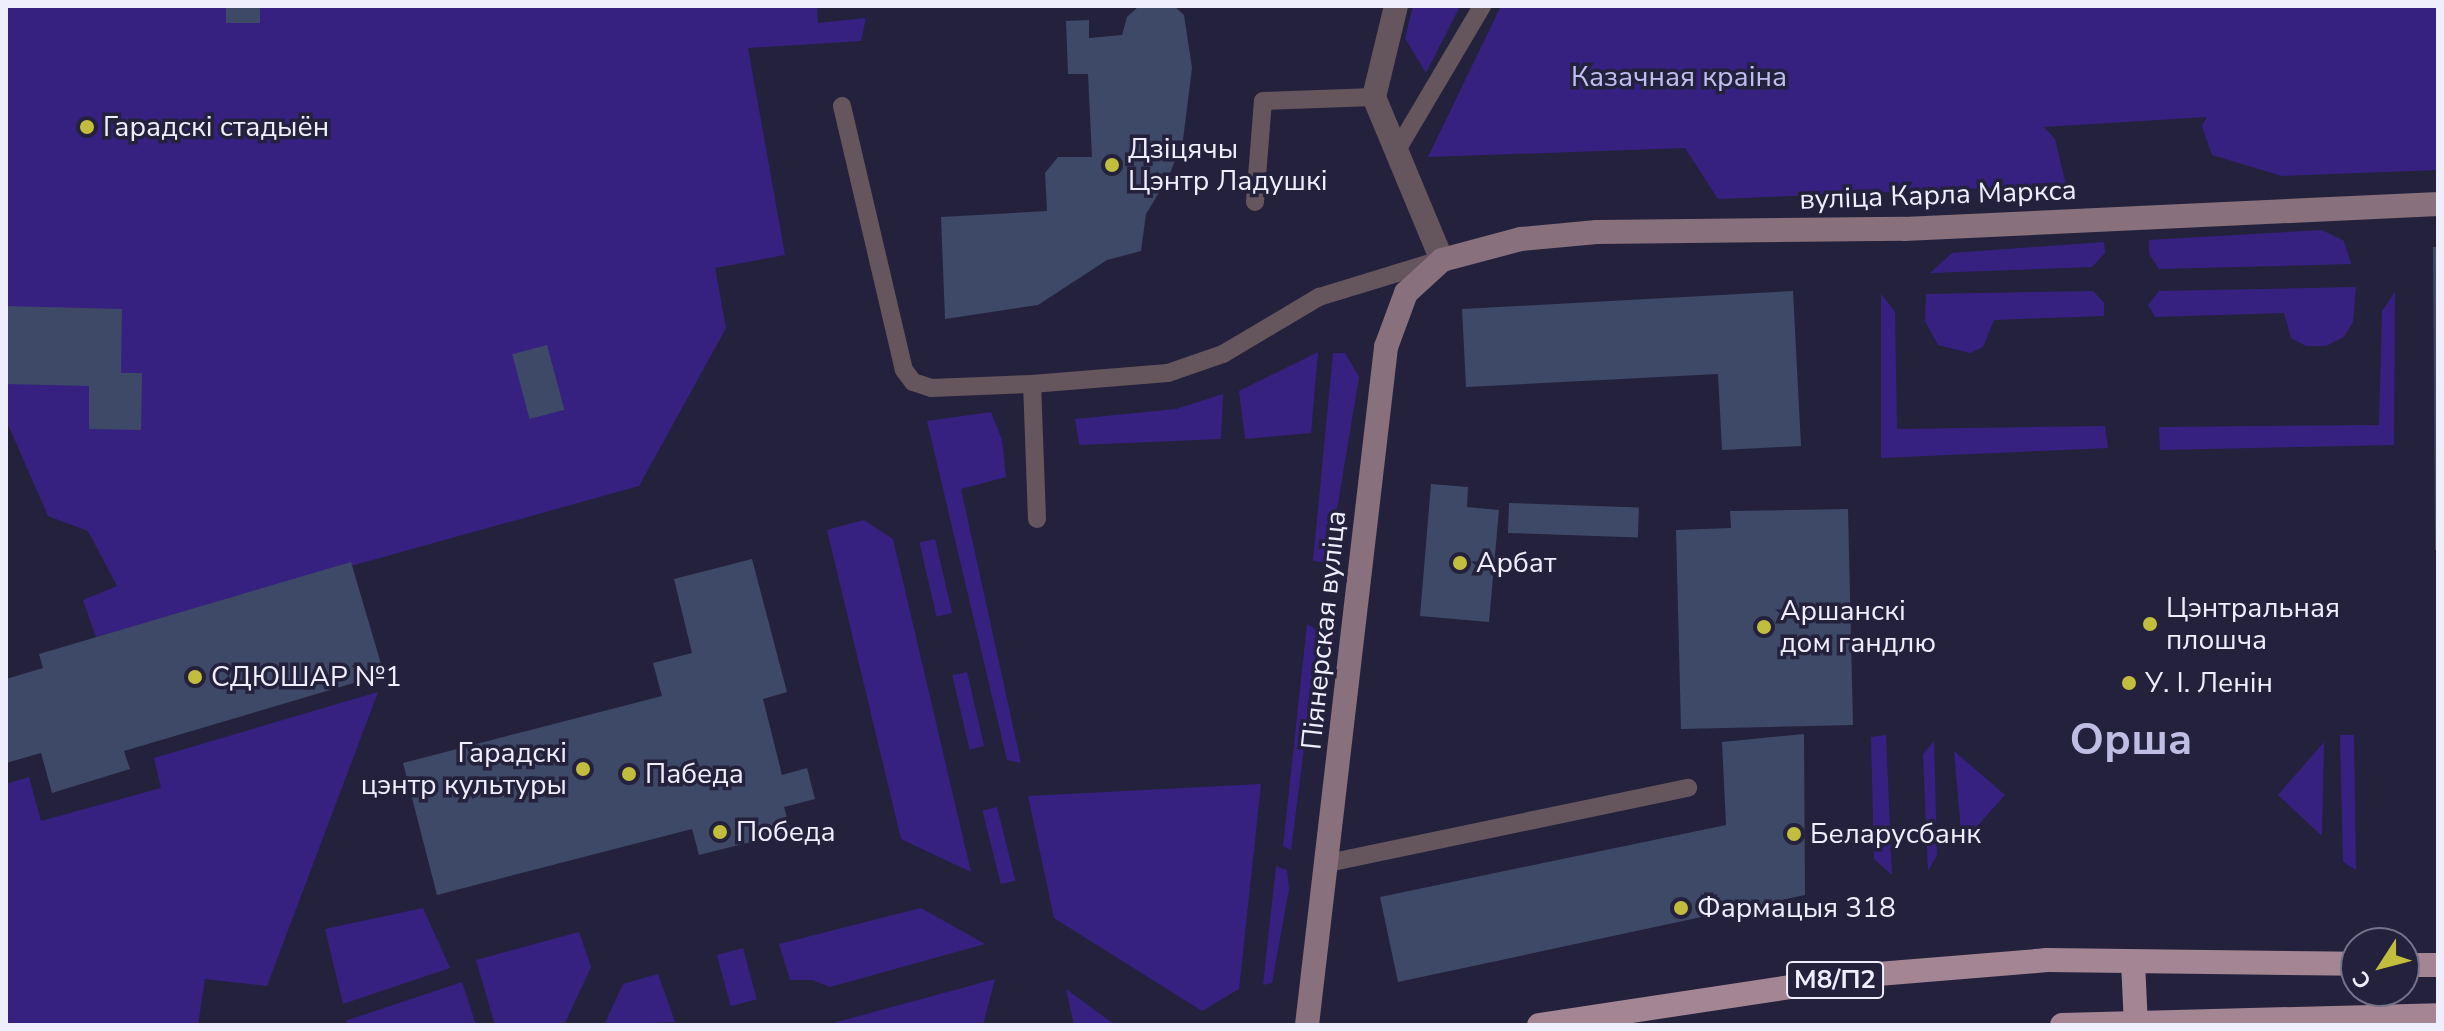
<!DOCTYPE html>
<html>
<head>
<meta charset="utf-8">
<style>
	body { margin:0 }
	#map { position:relative; width:2444px; height:1031px; overflow:hidden; background:#24213d; font-family:"Nunito Sans",sans-serif }
	div>[style] { position:absolute }
	.green>* { inset:0; background:#372180; transform-origin:0 0 }
	.building>* { inset:0; background:#3d4966; transform-origin:0 0 }
	.lane>* { height:18px; margin:-9px; padding:0 9px; transform-origin:9px; border-radius:9px; background:#65565d }
	.street>* { height:24px; margin:-12px; padding:0 12px; transform-origin:12px; border-radius:12px; background:#65565d }
	.secondary>* { height:24px; margin:-12px; padding:0 12px; transform-origin:12px; border-radius:12px; background:#88707c }
	.primary>* { height:24px; margin:-12px; padding:0 12px; transform-origin:12px; border-radius:12px; background:#a38594 }
	.dots>* { width:22px; height:22px; translate:-50% -50%; box-sizing:border-box; border:4px solid #24213d; border-radius:50% }
	span { translate:-50% -50%; white-space:nowrap; text-align:center; line-height:1.15; -webkit-text-stroke:7px #24213d; paint-order:stroke }
	.shield-label span { padding:2px 6px; background:#24213d; border:2px solid; border-radius:6px; -webkit-text-stroke-width:0 }
	.shield-label { font-size:26px; color:#eeeefd; font-weight:700 }
	.park-label { font-size:28px; color:#c0bef1 }
	.poi-label { font-size:28px; color:#eeeefd }
	.left { translate:0 -50%; text-align:left }
	.right { translate:-100% -50%; text-align:right }
	.street-label { font-size:28px; color:#eeeefd }
	.town-label { font-size:44px; color:#bfbee2; font-weight:700 }
	.frame { position:absolute; inset:0; border:8px solid #eeeefd; pointer-events:none }
	.north { position:absolute; left:2340px; top:927px; width:80px; height:80px; box-sizing:border-box; background:#24213d; border:2px solid #75738a; border-radius:50%; rotate:234deg; font-size:22px; font-weight:700; line-height:32px; text-align:center; color:#eeeefd }
	.north::after { content:''; display:block; margin:auto; width:28px; height:36px; background:#c3bd3e; clip-path:polygon(50% 0,100% 100%,50% 72%,0 100%) }
</style>
</head>
<body>
<div id="map">
	<div class="green">
		<i style="clip-path:polygon(6px 6px,817px 6px,818px 23px,866px 18px,861px 41px,748px 48px,785px 255px,715px 268px,726px 328px,639px 486px,96px 637px,83px 600px,117px 586px,88px 531px,48px 516px,6px 420px)"></i>
		<i style="clip-path:polygon(1413px 6px,1460px 6px,1426px 73px,1405px 38px)"></i>
		<i style="clip-path:polygon(1501px 6px,2438px 6px,2438px 170px,2282px 176px,2212px 155px,2202px 126px,2207px 117px,2044px 127px,2055px 139px,2066px 185px,1718px 199px,1685px 148px,1428px 157px)"></i>
		<i style="clip-path:polygon(2322px 230px,2344px 241px,2351px 264px,2159px 269px,2149px 254px,2149px 240px)"></i>
		<i style="clip-path:polygon(2104px 242px,2105px 253px,2092px 267px,1930px 273px,1952px 253px)"></i>
		<i style="clip-path:polygon(2356px 287px,2353px 322px,2344px 337px,2326px 346px,2306px 346px,2291px 338px,2284px 313px,2155px 317px,2148px 305px,2159px 291px)"></i>
		<i style="clip-path:polygon(2093px 291px,2104px 303px,2104px 316px,1994px 320px,1983px 347px,1970px 353px,1938px 345px,1925px 321px,1926px 294px)"></i>
		<i style="clip-path:polygon(2395px 292px,2394px 445px,2160px 450px,2159px 427px,2379px 425px,2382px 311px)"></i>
		<i style="clip-path:polygon(1881px 294px,1895px 312px,1897px 429px,2105px 426px,2108px 448px,1881px 458px)"></i>
		<i style="clip-path:polygon(1318px 352px,1311px 433px,1245px 439px,1239px 391px)"></i>
		<i style="clip-path:polygon(1333px 353px,1345px 353px,1359px 377px,1328px 563px,1313px 561px)"></i>
		<i style="clip-path:polygon(1223px 394px,1221px 439px,1079px 445px,1075px 419px,1176px 409px)"></i>
		<i style="clip-path:polygon(991px 412px,1002px 440px,1006px 477px,961px 489px,1021px 763px,1007px 760px,927px 421px)"></i>
		<i style="clip-path:polygon(864px 520px,893px 539px,971px 872px,901px 839px,827px 530px)"></i>
		<i style="left:935px;top:539px;width:76px;height:16px;rotate:77deg"></i>
		<i style="clip-path:polygon(1307px 624px,1319px 631px,1291px 850px,1283px 846px)"></i>
		<i style="left:967px;top:672px;width:76px;height:15px;rotate:77deg"></i>
		<i style="clip-path:polygon(378px 692px,267px 986px,205px 979px,198px 1025px,6px 1025px,6px 784px,29px 777px,41px 821px,161px 788px,154px 758px)"></i>
		<i style="clip-path:polygon(1886px 735px,1892px 875px,1874px 859px,1871px 737px)"></i>
		<i style="clip-path:polygon(2340px 735px,2354px 735px,2356px 870px,2343px 862px)"></i>
		<i style="clip-path:polygon(1934px 741px,1937px 855px,1928px 871px,1923px 754px)"></i>
		<i style="clip-path:polygon(2324px 742px,2322px 836px,2278px 795px)"></i>
		<i style="clip-path:polygon(1954px 751px,2005px 795px,1962px 843px)"></i>
		<i style="clip-path:polygon(1261px 784px,1239px 989px,1202px 1011px,1054px 918px,1028px 796px)"></i>
		<i style="left:997px;top:807px;width:76px;height:15px;rotate:76deg"></i>
		<i style="clip-path:polygon(1276px 866px,1287px 870px,1289px 889px,1272px 983px,1263px 985px)"></i>
		<i style="clip-path:polygon(423px 908px,450px 968px,343px 1004px,325px 929px)"></i>
		<i style="clip-path:polygon(921px 908px,985px 944px,830px 987px,812px 980px,790px 980px,779px 944px)"></i>
		<i style="clip-path:polygon(579px 932px,591px 967px,564px 1025px,495px 1025px,476px 960px)"></i>
		<i style="left:743px;top:948px;width:53px;height:27px;rotate:75deg"></i>
		<i style="clip-path:polygon(658px 974px,675px 1022px,604px 1025px,623px 984px)"></i>
		<i style="clip-path:polygon(995px 979px,983px 1025px,826px 1025px)"></i>
		<i style="clip-path:polygon(462px 982px,476px 1025px,351px 1025px,345px 1021px)"></i>
		<i style="clip-path:polygon(1066px 989px,1115px 1025px,1074px 1025px)"></i>
	</div>
	<div class="building">
		<i style="left:226px;top:6px;width:34px;height:17px"></i>
		<i style="clip-path:polygon(1139px 6px,1174px 6px,1184px 15px,1192px 68px,1183px 140px,1169px 176px,1146px 214px,1141px 251px,1107px 260px,1038px 305px,945px 319px,941px 217px,1047px 211px,1045px 173px,1058px 157px,1092px 157px,1088px 74px,1068px 74px,1066px 21px,1089px 20px,1089px 38px,1122px 35px,1127px 17px)"></i>
		<i style="clip-path:polygon(2433px 247px,2438px 247px,2438px 550px,2435px 550px)"></i>
		<i style="clip-path:polygon(1793px 291px,1801px 446px,1722px 450px,1718px 374px,1466px 387px,1462px 309px)"></i>
		<i style="clip-path:polygon(6px 306px,122px 309px,121px 373px,142px 373px,141px 430px,89px 429px,89px 386px,6px 384px)"></i>
		<i style="left:547px;top:345px;width:67px;height:36px;rotate:75deg"></i>
		<i style="clip-path:polygon(1431px 484px,1468px 487px,1467px 507px,1499px 510px,1489px 622px,1420px 616px)"></i>
		<i style="left:1509px;top:503px;width:130px;height:30px;rotate:2deg"></i>
		<i style="clip-path:polygon(1848px 509px,1853px 725px,1681px 729px,1676px 530px,1731px 528px,1730px 511px)"></i>
		<i style="clip-path:polygon(752px 559px,787px 692px,763px 699px,782px 775px,807px 768px,815px 799px,784px 807px,791px 832px,699px 855px,692px 829px,437px 895px,403px 763px,662px 696px,653px 663px,692px 653px,674px 579px)"></i>
		<i style="clip-path:polygon(351px 562px,384px 674px,124px 751px,130px 769px,52px 793px,41px 753px,6px 763px,6px 679px,43px 668px,39px 654px)"></i>
		<i style="clip-path:polygon(1804px 734px,1805px 895px,1398px 982px,1380px 897px,1726px 825px,1722px 742px)"></i>
	</div>
	<div class="lane">
		<i style="left:842px;top:106px;width:271px;rotate:76.8deg"></i>
		<i style="left:904px;top:370px;width:15px;rotate:53deg"></i>
		<i style="left:913px;top:382px;width:19px;rotate:18deg"></i>
		<i style="left:931px;top:388px;width:101px;rotate:-2.3deg"></i>
		<i style="left:1397px;top:150px;width:167px;rotate:-59.4deg"></i>
		<i style="left:1255px;top:202px;width:101px;rotate:-85.5deg"></i>
		<i style="left:1263px;top:101px;width:111px;rotate:-2.1deg"></i>
		<i style="left:1037px;top:519px;width:135px;rotate:-92.1deg"></i>
		<i style="left:1032px;top:384px;width:136px;rotate:-4.6deg"></i>
		<i style="left:1168px;top:373px;width:58px;rotate:-19.1deg"></i>
		<i style="left:1223px;top:354px;width:112px;rotate:-30.7deg"></i>
		<i style="left:1319px;top:297px;width:127px;rotate:-17deg"></i>
		<i style="left:1328px;top:863px;width:368px;rotate:-11.8deg"></i>
	</div>
	<div class="street">
		<i style="left:1396px;top:6px;width:94px;rotate:103.6deg"></i>
		<i style="left:1374px;top:97px;width:177px;rotate:67.4deg"></i>
	</div>
	<div class="secondary">
		<i style="left:1307px;top:1025px;width:683px;rotate:-83.35deg"></i>
		<i style="left:1386px;top:347px;width:58px;rotate:-69.7deg"></i>
		<i style="left:1406px;top:293px;width:49px;rotate:-42.5deg"></i>
		<i style="left:1442px;top:260px;width:82px;rotate:-14.9deg"></i>
		<i style="left:1521px;top:239px;width:76px;rotate:-5.3deg"></i>
		<i style="left:1597px;top:232px;width:307px;rotate:-0.6deg"></i>
		<i style="left:1904px;top:229px;width:535px;rotate:-2.68deg"></i>
	</div>
	<div class="primary">
		<i style="left:2133px;top:962px;width:63px;rotate:87.3deg"></i>
		<i style="left:2404px;top:965px;width:34px"></i>
		<i style="left:1539px;top:1025px;width:343px;rotate:-8.6deg"></i>
		<i style="left:1878px;top:974px;width:170px;rotate:-4.7deg"></i>
		<i style="left:2047px;top:960px;width:309px;rotate:0.7deg"></i>
		<i style="left:2062px;top:1025px;width:376px;rotate:-1.5deg"></i>
	</div>
	<div class="dots">
		<i style="left:87px;top:127px;background:#c3bd3e"></i>
		<i style="left:1112px;top:165px;background:#c3bd3e"></i>
		<i style="left:1460px;top:563px;background:#c3bd3e"></i>
		<i style="left:2150px;top:624px;background:#c3bd3e"></i>
		<i style="left:1764px;top:627px;background:#c3bd3e"></i>
		<i style="left:195px;top:677px;background:#c3bd3e"></i>
		<i style="left:2129px;top:683px;background:#c3bd3e"></i>
		<i style="left:583px;top:769px;background:#c3bd3e"></i>
		<i style="left:629px;top:774px;background:#c3bd3e"></i>
		<i style="left:720px;top:832px;background:#c3bd3e"></i>
		<i style="left:1794px;top:834px;background:#c3bd3e"></i>
		<i style="left:1681px;top:908px;background:#c3bd3e"></i>
	</div>
	<div class="shield-label">
		<span style="left:1835px;top:980px">М8/П2</span>
	</div>
	<div class="park-label">
		<span style="left:1679px;top:77px">Казачная краіна</span>
	</div>
	<div class="poi-label">
		<span class="left" style="left:103px;top:127px">Гарадскі стадыён</span>
		<span class="left" style="left:1128px;top:165px">Дзіцячы<br>Цэнтр Ладушкі</span>
		<span class="left" style="left:1476px;top:563px">Арбат</span>
		<span class="left" style="left:2166px;top:624px">Цэнтральная<br>плошча</span>
		<span class="left" style="left:1780px;top:627px">Аршанскі<br>дом гандлю</span>
		<span class="left" style="left:211px;top:677px">СДЮШАР №1</span>
		<span class="left" style="left:2145px;top:683px">У. І. Ленін</span>
		<span class="right" style="left:567px;top:769px">Гарадскі<br>цэнтр культуры</span>
		<span class="left" style="left:645px;top:774px">Пабеда</span>
		<span class="left" style="left:736px;top:832px">Победа</span>
		<span class="left" style="left:1810px;top:834px">Беларусбанк</span>
		<span class="left" style="left:1697px;top:908px">Фармацыя 318</span>
	</div>
	<div class="street-label">
		<span style="left:1938px;top:195px;rotate:-2deg">вуліца Карла Маркса</span>
		<span style="left:1324px;top:630px;rotate:-84deg">Піянерская вуліца</span>
	</div>
	<div class="town-label">
		<span style="left:2131px;top:740px">Орша</span>
	</div>
	<div class="frame"></div>
	<div class="north">С</div>
</div>
</body>
</html>
